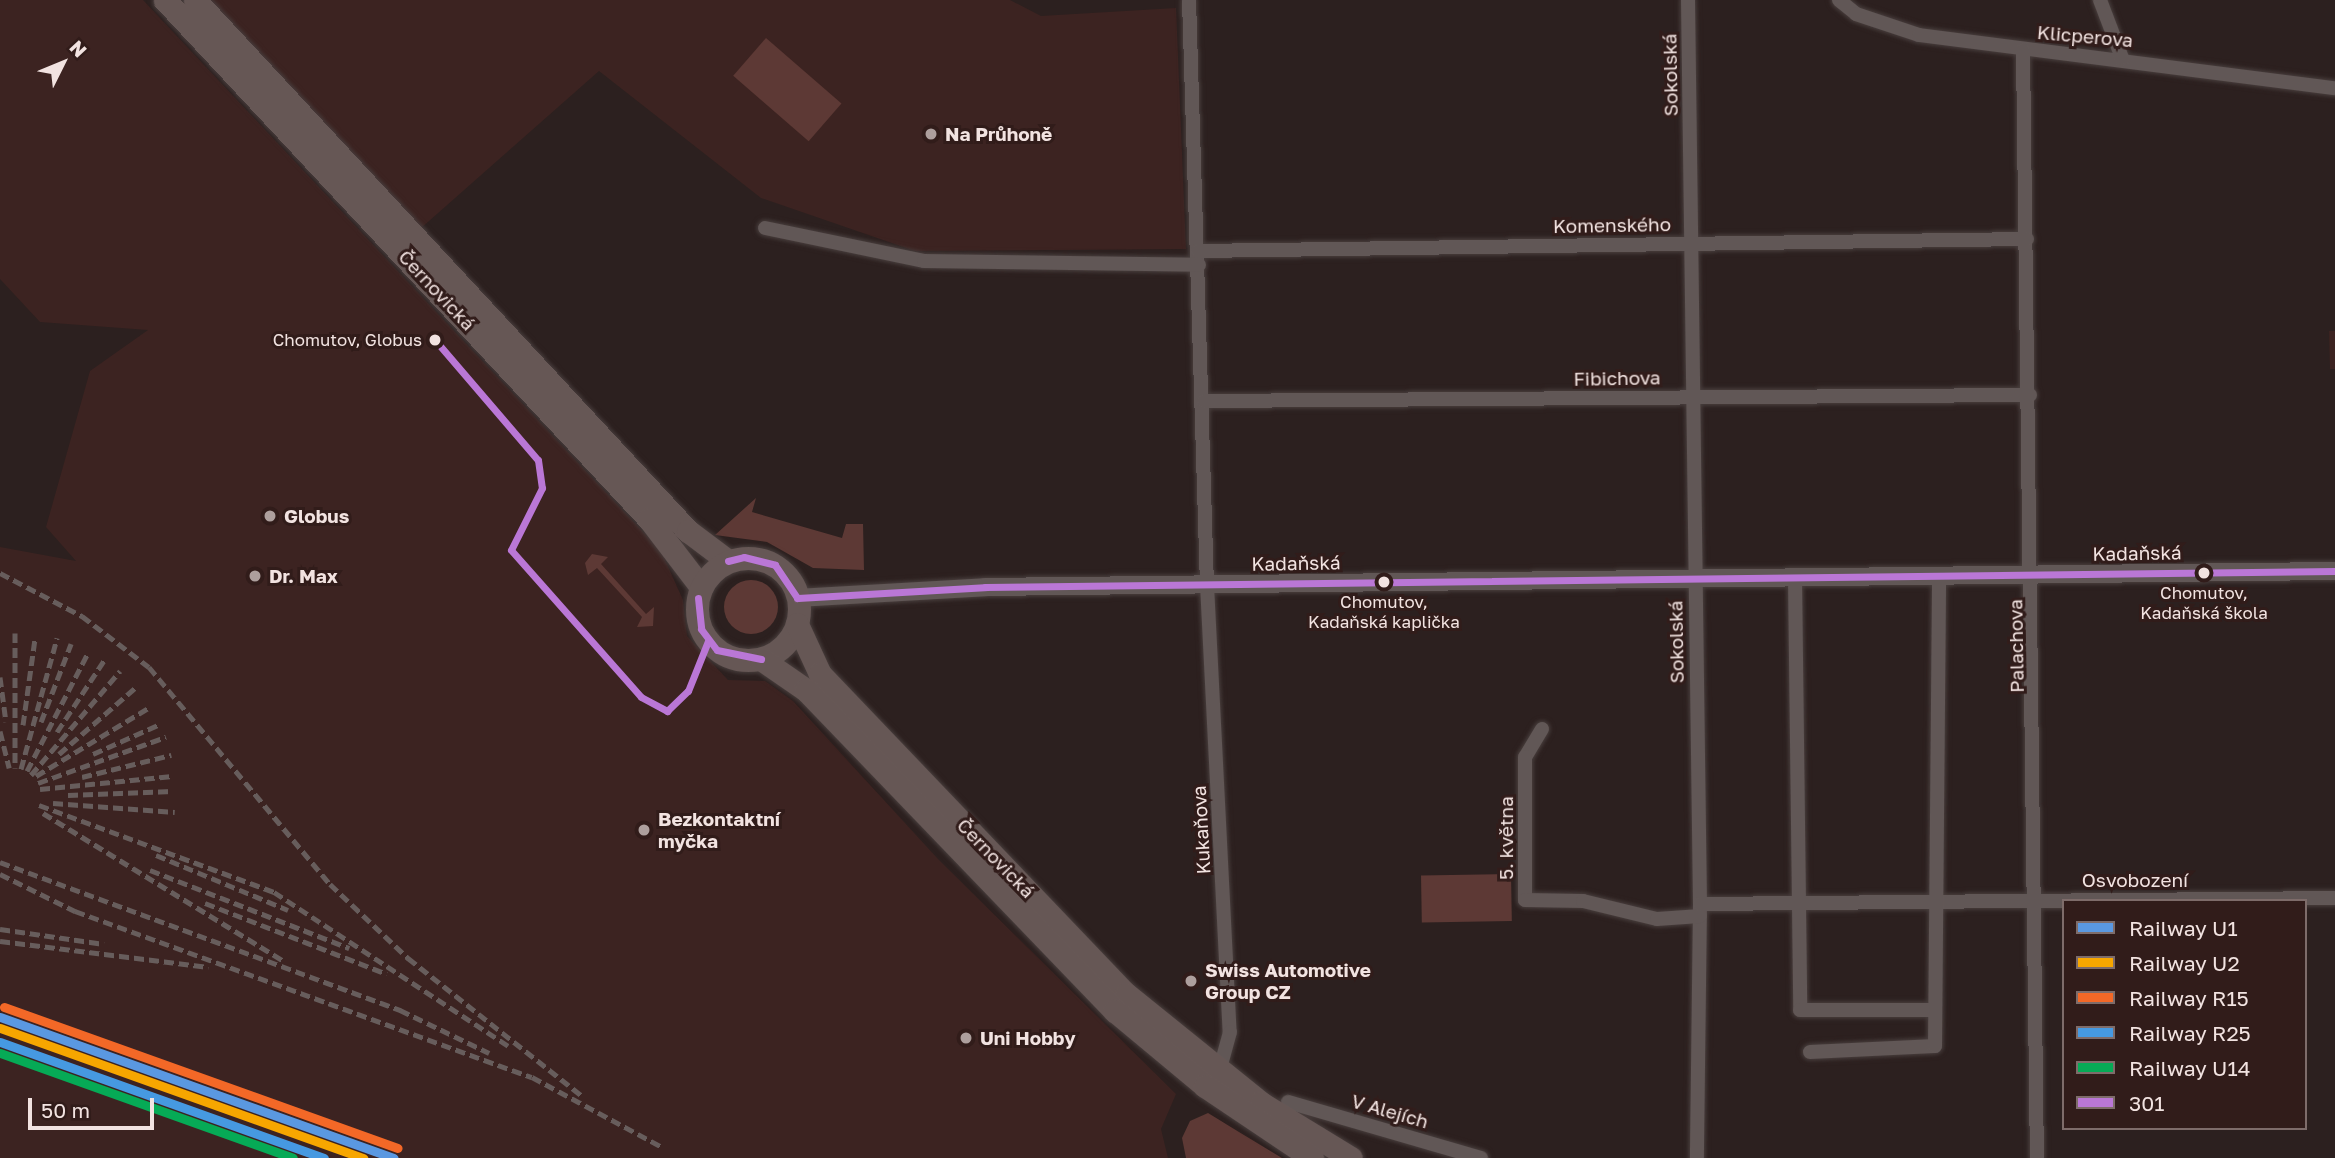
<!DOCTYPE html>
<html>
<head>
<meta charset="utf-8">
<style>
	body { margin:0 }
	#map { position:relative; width:2335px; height:1158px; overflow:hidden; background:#2c201f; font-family:"Golos Text",sans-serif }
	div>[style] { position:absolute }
	.built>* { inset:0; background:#3c2321 }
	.green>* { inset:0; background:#5d3935; transform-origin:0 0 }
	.round { border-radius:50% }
	.roads { filter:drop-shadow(0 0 2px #483e3d) drop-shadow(0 0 2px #483e3d) }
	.minor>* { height:14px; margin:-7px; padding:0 7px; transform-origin:7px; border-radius:7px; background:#615756 }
	.tertiary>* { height:18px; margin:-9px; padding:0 9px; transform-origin:9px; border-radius:9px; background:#615756 }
	.trunk>* { height:23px; margin:-11.5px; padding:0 11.5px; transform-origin:11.5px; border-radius:11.5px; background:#665755 }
	.trunk>.ring { margin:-11.5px; padding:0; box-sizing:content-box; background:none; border:23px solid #665755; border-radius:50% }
	.rail>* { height:5px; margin-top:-2.5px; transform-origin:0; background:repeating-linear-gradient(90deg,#675d5c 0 10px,transparent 0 15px) }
	.bus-1>* { height:7px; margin:-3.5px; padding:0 3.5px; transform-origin:3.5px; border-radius:3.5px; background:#ba77d6 }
	.rail-1>* { height:9px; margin:-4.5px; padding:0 4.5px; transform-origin:4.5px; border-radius:4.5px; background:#5a98e1 }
	.rail-2>* { height:9px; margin:-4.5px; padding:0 4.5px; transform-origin:4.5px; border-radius:4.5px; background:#f7a600 }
	.rail-3>* { height:9px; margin:-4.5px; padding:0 4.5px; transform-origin:4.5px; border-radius:4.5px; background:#f36827 }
	.rail-4>* { height:9px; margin:-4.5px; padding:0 4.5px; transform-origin:4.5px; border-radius:4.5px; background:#4699e1 }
	.rail-5>* { height:9px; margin:-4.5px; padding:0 4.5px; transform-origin:4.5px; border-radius:4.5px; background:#06aa56 }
	.dots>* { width:19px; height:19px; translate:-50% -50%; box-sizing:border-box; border:4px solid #311c1a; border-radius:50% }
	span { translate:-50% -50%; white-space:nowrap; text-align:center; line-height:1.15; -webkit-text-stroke:6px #311c1a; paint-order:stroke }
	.bus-label { font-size:17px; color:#f2e3e1 }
	.right { translate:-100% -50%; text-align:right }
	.street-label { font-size:19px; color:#f2e3e1 }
	.poi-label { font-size:19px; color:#f2e3e1; font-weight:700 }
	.left { translate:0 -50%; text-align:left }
	.legend { position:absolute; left:2062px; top:899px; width:245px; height:231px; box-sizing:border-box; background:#311c1a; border:2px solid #7e6c6a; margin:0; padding:9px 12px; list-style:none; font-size:21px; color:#f2e3e1 }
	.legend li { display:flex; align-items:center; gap:14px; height:35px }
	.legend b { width:35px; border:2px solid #7e6c6a }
	.north { position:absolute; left:28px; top:28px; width:70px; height:70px; -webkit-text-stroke:5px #311c1a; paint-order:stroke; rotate:47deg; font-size:19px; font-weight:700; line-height:28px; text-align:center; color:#f2e3e1 }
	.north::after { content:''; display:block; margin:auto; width:24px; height:32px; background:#f2e3e1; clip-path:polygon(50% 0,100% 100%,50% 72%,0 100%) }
	.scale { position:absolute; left:28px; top:1098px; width:126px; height:32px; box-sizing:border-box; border:4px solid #f2e3e1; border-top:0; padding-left:9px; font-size:21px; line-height:24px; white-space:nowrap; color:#f2e3e1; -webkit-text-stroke:5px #311c1a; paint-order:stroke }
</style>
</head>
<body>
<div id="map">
	<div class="built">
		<i style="clip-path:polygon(0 0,143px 0,661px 551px,683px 600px,687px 636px,728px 680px,765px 681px,793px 701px,938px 859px,1176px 1094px,1161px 1129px,1168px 1158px,0 1158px,0 547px,76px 561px,46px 527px,90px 371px,148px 330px,40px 322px,0 279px)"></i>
		<i style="clip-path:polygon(210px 0,1010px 0,1041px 16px,1176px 8px,1186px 249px,915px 251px,761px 198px,599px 71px,420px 229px)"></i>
		<i style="clip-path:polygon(2329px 331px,2335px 331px,2335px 369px,2330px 369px)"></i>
	</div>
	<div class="green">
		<i style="left:766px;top:38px;width:100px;height:50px;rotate:41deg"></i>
		<i style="clip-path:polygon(756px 498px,752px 512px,842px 538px,846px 524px,863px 524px,864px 570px,813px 568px,767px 542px,715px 535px)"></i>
		<i style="clip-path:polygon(592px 554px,608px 557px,601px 564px,646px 614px,654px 607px,653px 626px,637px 627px,642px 617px,597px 568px,588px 575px,585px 563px)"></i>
		<i class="round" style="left:724px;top:580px;width:54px;height:54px"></i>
		<i style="left:1511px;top:874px;width:47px;height:90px;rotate:89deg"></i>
		<i style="clip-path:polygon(1208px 1113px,1239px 1132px,1282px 1158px,1186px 1158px,1182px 1138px,1190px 1121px)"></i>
	</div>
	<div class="roads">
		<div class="minor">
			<i style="left:1189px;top:0;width:585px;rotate:88.24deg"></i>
			<i style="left:1207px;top:585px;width:448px;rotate:87.1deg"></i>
			<i style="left:1230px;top:1032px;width:41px;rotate:105.4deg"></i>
			<i style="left:1688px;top:0;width:904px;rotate:89.24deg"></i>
			<i style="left:1700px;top:904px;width:254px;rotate:90.7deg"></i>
			<i style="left:1839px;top:0;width:22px;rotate:39deg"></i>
			<i style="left:1856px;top:14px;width:66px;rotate:18.4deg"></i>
			<i style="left:1919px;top:35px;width:419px;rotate:7.3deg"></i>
			<i style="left:2100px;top:0;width:62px;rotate:69.2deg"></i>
			<i style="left:2023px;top:50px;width:1108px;rotate:89.28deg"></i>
			<i style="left:765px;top:228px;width:162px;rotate:11.7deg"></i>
			<i style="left:924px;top:261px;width:275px;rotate:0.8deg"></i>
			<i style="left:1198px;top:251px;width:829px;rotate:-0.83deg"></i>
			<i style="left:1204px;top:401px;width:826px;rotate:-0.42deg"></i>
			<i style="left:1795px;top:577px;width:433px;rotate:89.3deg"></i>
			<i style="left:1800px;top:1010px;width:135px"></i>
			<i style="left:1542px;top:729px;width:33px;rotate:121deg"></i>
			<i style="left:1525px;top:757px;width:143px;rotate:90deg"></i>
			<i style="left:1525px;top:900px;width:58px;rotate:1deg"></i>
			<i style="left:1583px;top:901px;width:76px;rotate:13.7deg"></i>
			<i style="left:1657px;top:919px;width:43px;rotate:-4deg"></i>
			<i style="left:1700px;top:904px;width:635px;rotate:-0.54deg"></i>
			<i style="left:1810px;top:1052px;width:125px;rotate:-2.7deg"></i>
			<i style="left:1935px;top:1046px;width:467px;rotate:-89.5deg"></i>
			<i style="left:1288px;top:1102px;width:201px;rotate:16.2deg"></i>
		</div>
		<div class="tertiary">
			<i style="left:797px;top:598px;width:188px;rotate:-3.3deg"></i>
			<i style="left:985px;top:587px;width:1350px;rotate:-0.68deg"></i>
		</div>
		<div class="trunk">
			<i style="left:165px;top:0;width:710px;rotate:47deg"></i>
			<i style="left:649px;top:519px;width:86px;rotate:52.6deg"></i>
			<i style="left:195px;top:0;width:725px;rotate:47.13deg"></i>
			<i style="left:688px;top:531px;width:50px;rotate:36.9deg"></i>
			<i class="ring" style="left:697px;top:558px;width:79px;height:79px"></i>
			<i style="left:797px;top:624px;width:55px;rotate:65.3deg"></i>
			<i style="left:820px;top:674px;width:443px;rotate:46.3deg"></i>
			<i style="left:1126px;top:994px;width:174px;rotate:38.9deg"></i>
			<i style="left:1261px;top:1103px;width:105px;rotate:31.4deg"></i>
			<i style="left:761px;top:659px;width:55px;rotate:34.6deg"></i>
			<i style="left:806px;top:690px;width:446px;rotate:46.1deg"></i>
			<i style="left:1115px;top:1011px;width:117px;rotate:39.8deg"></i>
			<i style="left:1205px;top:1086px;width:129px;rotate:33.9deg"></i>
		</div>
	</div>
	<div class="rail">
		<i style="left:0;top:573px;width:93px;rotate:27.7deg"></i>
		<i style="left:82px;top:616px;width:84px;rotate:37.3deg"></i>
		<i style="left:149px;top:667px;width:283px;rotate:50.2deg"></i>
		<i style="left:330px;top:884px;width:108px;rotate:43.5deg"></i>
		<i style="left:408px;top:958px;width:221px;rotate:38.4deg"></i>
		<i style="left:15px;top:633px;width:135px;rotate:90deg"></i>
		<i style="left:0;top:677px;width:45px;rotate:82.4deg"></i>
		<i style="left:41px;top:722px;width:84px;rotate:-69deg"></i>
		<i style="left:23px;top:725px;width:88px;rotate:-82.1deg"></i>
		<i style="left:0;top:731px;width:38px;rotate:76deg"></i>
		<i style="left:57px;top:732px;width:87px;rotate:-56.7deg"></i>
		<i style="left:59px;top:754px;width:102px;rotate:-41deg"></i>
		<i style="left:93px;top:754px;width:73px;rotate:-24.1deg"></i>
		<i style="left:21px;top:769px;width:136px;rotate:-74.6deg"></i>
		<i style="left:27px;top:771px;width:133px;rotate:-62.7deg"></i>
		<i style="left:31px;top:775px;width:137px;rotate:-49.4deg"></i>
		<i style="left:36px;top:776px;width:133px;rotate:-31.2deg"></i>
		<i style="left:82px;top:777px;width:92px;rotate:-13.9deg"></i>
		<i style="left:38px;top:783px;width:136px;rotate:-19.8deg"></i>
		<i style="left:40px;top:789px;width:133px;rotate:-5.6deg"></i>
		<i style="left:68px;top:795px;width:105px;rotate:-2.2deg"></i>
		<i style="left:53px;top:803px;width:122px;rotate:4.2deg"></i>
		<i style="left:39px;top:805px;width:251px;rotate:20.3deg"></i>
		<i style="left:274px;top:892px;width:280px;rotate:33.3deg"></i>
		<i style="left:43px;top:813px;width:281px;rotate:31.6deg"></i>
		<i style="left:156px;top:855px;width:143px;rotate:22.6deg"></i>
		<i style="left:0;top:862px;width:427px;rotate:20.3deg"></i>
		<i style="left:400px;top:1010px;width:99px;rotate:25.8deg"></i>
		<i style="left:150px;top:870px;width:214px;rotate:21.4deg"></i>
		<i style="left:0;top:874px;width:84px;rotate:26.3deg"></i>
		<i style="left:75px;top:911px;width:486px;rotate:20deg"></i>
		<i style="left:532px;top:1077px;width:148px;rotate:28.3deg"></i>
		<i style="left:205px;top:903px;width:195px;rotate:21.3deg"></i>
		<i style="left:0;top:929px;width:105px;rotate:8.2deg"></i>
		<i style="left:0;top:941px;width:210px;rotate:7.1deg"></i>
	</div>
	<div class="bus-1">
		<i style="left:435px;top:340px;width:158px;rotate:49.4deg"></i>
		<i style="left:538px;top:460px;width:28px;rotate:82deg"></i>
		<i style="left:542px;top:488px;width:69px;rotate:116.6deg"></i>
		<i style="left:511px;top:550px;width:196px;rotate:48.5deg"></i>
		<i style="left:641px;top:697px;width:30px;rotate:28deg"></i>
		<i style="left:667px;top:711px;width:29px;rotate:-44deg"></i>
		<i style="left:688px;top:691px;width:54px;rotate:-68.2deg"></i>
		<i style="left:728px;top:561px;width:16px;rotate:-14deg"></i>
		<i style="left:744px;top:557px;width:32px;rotate:14deg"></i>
		<i style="left:775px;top:565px;width:40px;rotate:56deg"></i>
		<i style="left:797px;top:598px;width:188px;rotate:-3.3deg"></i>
		<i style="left:985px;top:587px;width:1350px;rotate:-0.68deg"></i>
		<i style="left:698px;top:598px;width:31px;rotate:84deg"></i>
		<i style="left:701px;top:629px;width:26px;rotate:53deg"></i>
		<i style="left:717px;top:650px;width:45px;rotate:11.6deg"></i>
	</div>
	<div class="rail-1">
		<i style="left:0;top:1017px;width:418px;rotate:19.7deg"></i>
	</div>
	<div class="rail-2">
		<i style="left:0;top:1028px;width:386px;rotate:19.7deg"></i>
	</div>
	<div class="rail-3">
		<i style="left:4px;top:1007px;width:418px;rotate:19.7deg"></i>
	</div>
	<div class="rail-4">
		<i style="left:0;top:1042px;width:344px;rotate:19.7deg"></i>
	</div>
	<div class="rail-5">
		<i style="left:0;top:1053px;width:311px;rotate:19.7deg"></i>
	</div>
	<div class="dots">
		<i style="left:931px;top:134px;background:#ad9f9d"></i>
		<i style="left:435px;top:340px;background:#f2e3e1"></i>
		<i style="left:270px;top:516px;background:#ad9f9d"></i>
		<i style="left:2204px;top:573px;background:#f2e3e1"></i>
		<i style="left:255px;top:576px;background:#ad9f9d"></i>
		<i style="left:1384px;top:582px;background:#f2e3e1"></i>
		<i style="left:644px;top:830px;background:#ad9f9d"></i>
		<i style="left:1191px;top:981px;background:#ad9f9d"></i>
		<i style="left:966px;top:1038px;background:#ad9f9d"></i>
	</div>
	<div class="bus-label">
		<span class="right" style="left:422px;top:340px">Chomutov, Globus</span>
		<span style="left:2204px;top:603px">Chomutov,<br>Kadaňská škola</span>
		<span style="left:1384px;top:612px">Chomutov,<br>Kadaňská kaplička</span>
	</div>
	<div class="street-label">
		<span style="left:2085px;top:36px;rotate:5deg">Klicperova</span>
		<span style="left:1670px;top:75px;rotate:-91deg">Sokolská</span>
		<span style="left:1612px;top:225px;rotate:-1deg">Komenského</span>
		<span style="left:437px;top:290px;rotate:47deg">Černovická</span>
		<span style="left:1617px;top:378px;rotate:-1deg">Fibichova</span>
		<span style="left:2137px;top:553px;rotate:-1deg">Kadaňská</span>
		<span style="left:1296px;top:563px;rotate:-1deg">Kadaňská</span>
		<span style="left:1676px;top:642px;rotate:-91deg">Sokolská</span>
		<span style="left:2016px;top:646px;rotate:-91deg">Palachova</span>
		<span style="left:1201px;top:830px;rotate:-93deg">Kukaňova</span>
		<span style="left:1506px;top:838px;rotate:-90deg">5. května</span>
		<span style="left:996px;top:858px;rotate:46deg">Černovická</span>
		<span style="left:2135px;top:880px">Osvobození</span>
		<span style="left:1390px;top:1111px;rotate:16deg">V Alejích</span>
	</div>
	<div class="poi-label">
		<span class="left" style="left:945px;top:134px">Na Průhoně</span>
		<span class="left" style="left:284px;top:516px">Globus</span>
		<span class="left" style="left:269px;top:576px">Dr. Max</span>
		<span class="left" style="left:658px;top:830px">Bezkontaktní<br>myčka</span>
		<span class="left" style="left:1205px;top:981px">Swiss Automotive<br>Group CZ</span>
		<span class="left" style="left:980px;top:1038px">Uni Hobby</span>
	</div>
	<ul class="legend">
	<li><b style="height:9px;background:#5a98e1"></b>Railway U1</li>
	<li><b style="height:9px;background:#f7a600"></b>Railway U2</li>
	<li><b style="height:9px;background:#f36827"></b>Railway R15</li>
	<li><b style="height:9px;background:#4699e1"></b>Railway R25</li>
	<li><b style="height:9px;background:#06aa56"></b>Railway U14</li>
	<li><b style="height:9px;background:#ba77d6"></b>301</li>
	</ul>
	<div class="north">N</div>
	<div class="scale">50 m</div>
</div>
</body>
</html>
